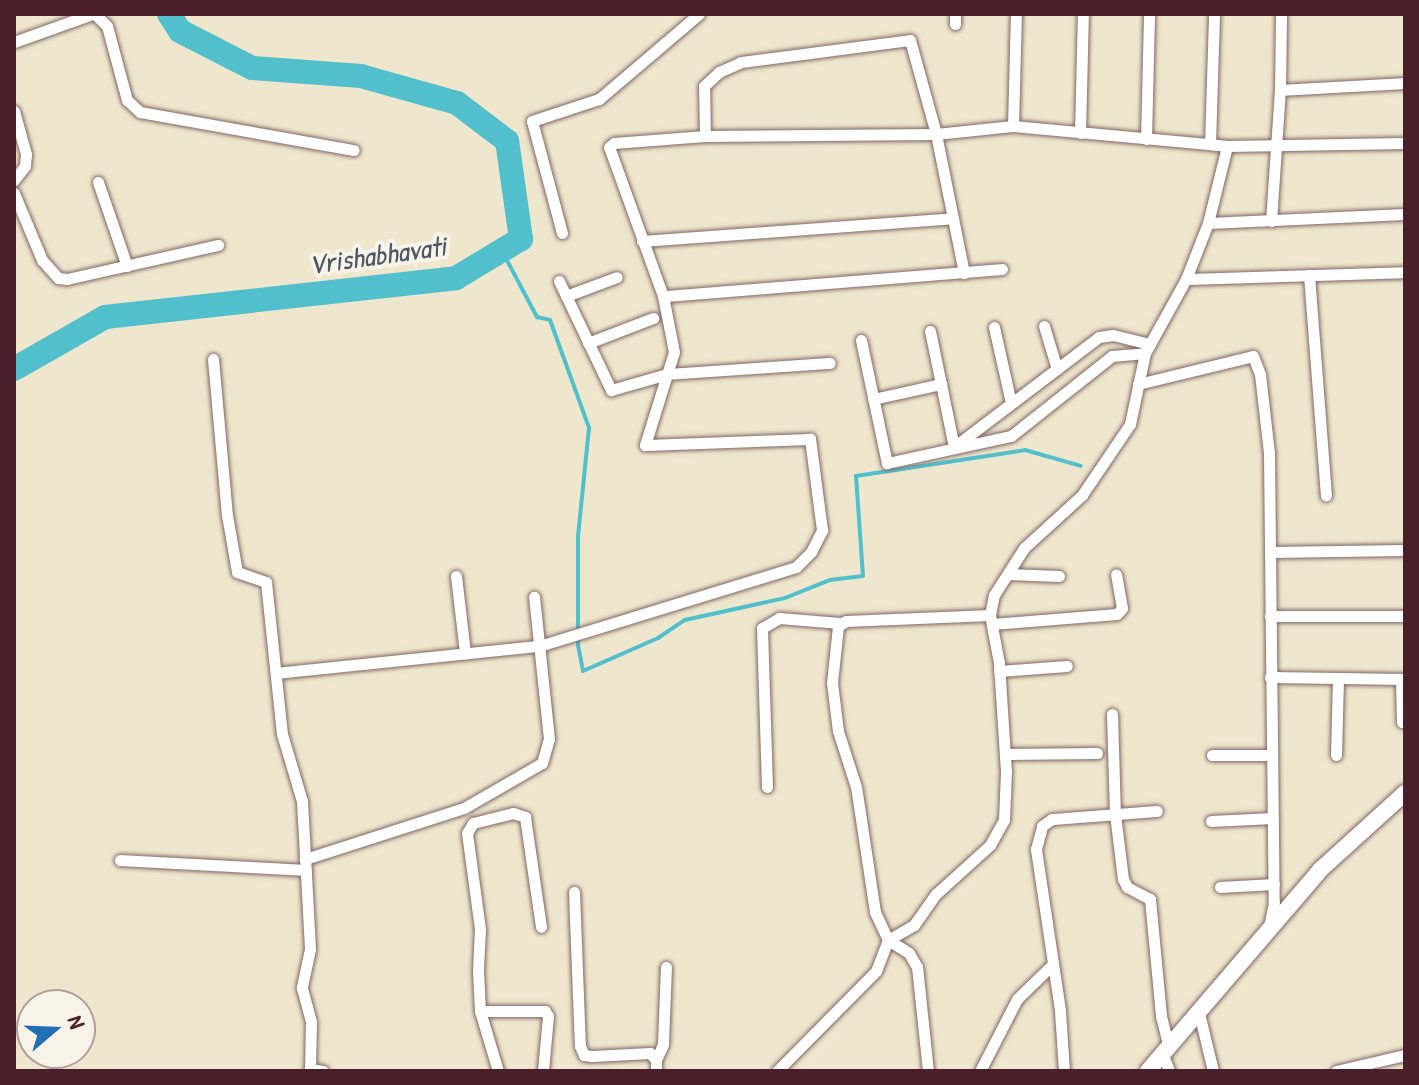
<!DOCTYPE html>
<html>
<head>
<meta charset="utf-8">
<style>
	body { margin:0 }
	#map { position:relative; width:1419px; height:1085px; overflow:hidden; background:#eee7cd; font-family:"Patrick Hand",sans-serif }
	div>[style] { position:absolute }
	.stream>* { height:4px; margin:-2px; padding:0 2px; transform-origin:2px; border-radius:2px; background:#52bfcc }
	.river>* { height:24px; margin:-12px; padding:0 12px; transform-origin:12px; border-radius:12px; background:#52bfcc }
	.roads { filter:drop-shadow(0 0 2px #836564) drop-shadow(0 0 2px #836564) }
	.street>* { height:11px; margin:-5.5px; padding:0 5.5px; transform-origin:5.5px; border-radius:5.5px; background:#fff }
	.secondary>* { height:16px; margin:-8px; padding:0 8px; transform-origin:8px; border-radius:8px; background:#fff }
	span { translate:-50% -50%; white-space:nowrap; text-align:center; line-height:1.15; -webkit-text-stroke:8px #f7f3e8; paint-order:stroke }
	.water-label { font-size:28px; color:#4d5763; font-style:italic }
	.frame { position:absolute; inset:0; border:16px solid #4a1f2b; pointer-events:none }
	.north { position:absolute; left:16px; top:989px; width:80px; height:80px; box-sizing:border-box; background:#f7f3e8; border:2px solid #b29e9c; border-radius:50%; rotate:71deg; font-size:22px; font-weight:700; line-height:32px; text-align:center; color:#4a1f2b }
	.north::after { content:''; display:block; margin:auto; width:28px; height:36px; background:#1f6fb2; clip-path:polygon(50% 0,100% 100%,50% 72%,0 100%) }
</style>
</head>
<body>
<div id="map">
	<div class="stream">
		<i style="left:502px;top:251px;width:75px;rotate:62.1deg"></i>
		<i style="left:537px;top:317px;width:13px;rotate:13deg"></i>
		<i style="left:550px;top:320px;width:115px;rotate:70.1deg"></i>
		<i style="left:589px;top:428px;width:110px;rotate:95.8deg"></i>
		<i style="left:578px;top:537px;width:108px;rotate:90deg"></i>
		<i style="left:578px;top:645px;width:26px;rotate:79deg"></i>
		<i style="left:583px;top:671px;width:82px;rotate:-23.7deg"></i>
		<i style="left:658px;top:638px;width:32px;rotate:-34deg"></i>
		<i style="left:685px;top:620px;width:102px;rotate:-12.4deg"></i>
		<i style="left:785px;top:598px;width:48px;rotate:-21.8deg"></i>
		<i style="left:830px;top:580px;width:33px;rotate:-7deg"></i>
		<i style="left:863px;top:576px;width:100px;rotate:-94deg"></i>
		<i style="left:856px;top:476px;width:171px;rotate:-8.7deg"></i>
		<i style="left:1025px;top:450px;width:58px;rotate:15.9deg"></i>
	</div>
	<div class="river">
		<i style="left:14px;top:369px;width:105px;rotate:-29.7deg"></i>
		<i style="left:105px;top:317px;width:353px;rotate:-6.3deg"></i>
		<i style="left:456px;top:278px;width:76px;rotate:-31deg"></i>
		<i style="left:521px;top:239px;width:99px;rotate:-98.1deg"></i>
		<i style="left:507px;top:141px;width:63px;rotate:-142.8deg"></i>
		<i style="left:457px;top:103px;width:100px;rotate:-164.3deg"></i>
		<i style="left:361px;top:76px;width:109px;rotate:-175.8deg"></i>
		<i style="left:252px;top:68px;width:81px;rotate:-152.8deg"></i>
		<i style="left:180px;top:31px;width:20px;rotate:-123deg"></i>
	</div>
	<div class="roads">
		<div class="street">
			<i style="left:95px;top:14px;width:17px;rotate:45deg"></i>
			<i style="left:107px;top:26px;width:77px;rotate:74.9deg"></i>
			<i style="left:127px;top:100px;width:18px;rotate:43deg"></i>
			<i style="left:140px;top:112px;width:217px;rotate:10.1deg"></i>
			<i style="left:955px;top:24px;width:10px;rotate:-90deg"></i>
			<i style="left:14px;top:42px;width:83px;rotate:-19.7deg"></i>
			<i style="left:1280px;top:90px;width:125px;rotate:-3.2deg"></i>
			<i style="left:14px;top:111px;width:45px;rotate:74.4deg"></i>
			<i style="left:26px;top:154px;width:12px;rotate:95deg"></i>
			<i style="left:25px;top:166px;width:18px;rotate:128deg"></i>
			<i style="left:1013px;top:126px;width:112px;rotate:-88.5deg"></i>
			<i style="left:1080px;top:133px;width:119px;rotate:-88.6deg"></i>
			<i style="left:705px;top:136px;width:50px;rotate:-91.1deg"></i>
			<i style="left:704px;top:86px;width:21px;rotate:-43deg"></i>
			<i style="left:719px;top:72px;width:24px;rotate:-24deg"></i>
			<i style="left:741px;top:62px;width:170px;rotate:-7.4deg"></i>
			<i style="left:910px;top:40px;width:98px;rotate:74.5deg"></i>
			<i style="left:936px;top:134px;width:142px;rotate:78.6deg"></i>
			<i style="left:1146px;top:139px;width:125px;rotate:-88.6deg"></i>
			<i style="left:1210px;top:144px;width:130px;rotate:-88.2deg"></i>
			<i style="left:98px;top:182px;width:89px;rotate:71deg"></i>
			<i style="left:14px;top:193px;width:73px;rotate:67.3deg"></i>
			<i style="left:42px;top:260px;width:24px;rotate:48deg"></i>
			<i style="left:58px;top:278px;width:9px;rotate:6deg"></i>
			<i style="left:67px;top:279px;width:155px;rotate:-12.7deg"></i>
			<i style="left:1271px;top:221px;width:131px;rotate:-86.1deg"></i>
			<i style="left:1280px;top:90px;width:76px;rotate:-89.2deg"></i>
			<i style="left:1208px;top:223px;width:197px;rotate:-2.6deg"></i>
			<i style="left:562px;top:233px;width:116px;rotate:-105deg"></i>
			<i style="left:532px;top:121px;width:71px;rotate:-18.2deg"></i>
			<i style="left:599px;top:99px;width:131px;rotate:-40.4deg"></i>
			<i style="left:642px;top:241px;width:312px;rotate:-4.2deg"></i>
			<i style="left:1002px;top:269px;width:340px;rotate:175.4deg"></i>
			<i style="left:663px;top:296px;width:158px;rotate:-109.9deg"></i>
			<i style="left:609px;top:147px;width:6px;rotate:-39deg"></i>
			<i style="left:614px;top:143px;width:91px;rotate:-4.4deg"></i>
			<i style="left:705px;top:136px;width:231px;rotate:-0.5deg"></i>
			<i style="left:936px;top:134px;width:77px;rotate:-5.9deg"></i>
			<i style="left:1013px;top:126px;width:215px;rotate:5.3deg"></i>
			<i style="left:1227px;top:146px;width:178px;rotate:-1deg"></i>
			<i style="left:1309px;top:275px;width:221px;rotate:85.6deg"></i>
			<i style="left:1186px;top:279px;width:219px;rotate:-1.8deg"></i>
			<i style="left:559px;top:281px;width:121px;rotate:64.5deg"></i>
			<i style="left:611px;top:390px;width:58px;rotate:-15.9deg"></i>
			<i style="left:667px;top:374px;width:163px;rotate:-3.9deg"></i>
			<i style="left:566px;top:296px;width:54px;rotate:-20.4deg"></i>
			<i style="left:1044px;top:326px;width:45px;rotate:73.2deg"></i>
			<i style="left:994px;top:327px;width:78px;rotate:77.4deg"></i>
			<i style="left:930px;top:331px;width:118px;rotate:78.3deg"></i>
			<i style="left:954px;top:447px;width:182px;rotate:-37.2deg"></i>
			<i style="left:1099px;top:337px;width:14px;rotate:-8deg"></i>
			<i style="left:1113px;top:335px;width:38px;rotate:14deg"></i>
			<i style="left:861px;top:340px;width:126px;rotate:78.1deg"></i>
			<i style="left:887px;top:463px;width:127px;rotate:-12.3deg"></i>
			<i style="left:1011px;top:436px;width:129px;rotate:-38.4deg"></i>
			<i style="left:1112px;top:356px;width:33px;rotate:-5deg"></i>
			<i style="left:588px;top:343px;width:70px;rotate:-21deg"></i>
			<i style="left:213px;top:359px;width:157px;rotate:84.9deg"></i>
			<i style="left:227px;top:515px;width:58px;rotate:80deg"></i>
			<i style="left:237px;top:572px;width:31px;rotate:19deg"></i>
			<i style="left:266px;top:582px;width:153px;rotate:84deg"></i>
			<i style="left:282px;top:734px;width:70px;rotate:73.4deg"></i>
			<i style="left:302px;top:801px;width:148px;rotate:86.9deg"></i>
			<i style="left:310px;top:949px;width:40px;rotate:102deg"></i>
			<i style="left:302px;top:988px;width:35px;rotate:75deg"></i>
			<i style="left:311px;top:1022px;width:49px;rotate:91.2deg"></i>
			<i style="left:1138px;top:384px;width:118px;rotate:-13.7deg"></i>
			<i style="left:1253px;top:356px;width:19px;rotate:69deg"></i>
			<i style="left:1260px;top:374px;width:80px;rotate:83.5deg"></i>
			<i style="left:1269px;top:453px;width:449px;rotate:89.4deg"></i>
			<i style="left:1274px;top:902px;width:25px;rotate:101deg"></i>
			<i style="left:873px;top:399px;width:70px;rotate:-12.4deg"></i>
			<i style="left:1271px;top:552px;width:134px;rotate:-0.9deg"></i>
			<i style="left:1008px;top:574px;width:51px;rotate:2.2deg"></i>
			<i style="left:456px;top:576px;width:78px;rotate:83.3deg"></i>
			<i style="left:1270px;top:616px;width:135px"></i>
			<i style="left:992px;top:624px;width:125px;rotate:-4.6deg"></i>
			<i style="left:1117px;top:614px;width:8px;rotate:-50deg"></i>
			<i style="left:1122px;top:608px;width:34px;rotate:-100deg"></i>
			<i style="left:999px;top:671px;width:68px;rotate:-4.2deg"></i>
			<i style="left:276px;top:673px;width:264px;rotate:-5.9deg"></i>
			<i style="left:539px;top:646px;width:269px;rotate:-17.1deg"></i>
			<i style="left:796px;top:567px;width:21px;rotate:-45deg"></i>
			<i style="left:811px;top:552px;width:25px;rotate:-63deg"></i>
			<i style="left:822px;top:530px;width:92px;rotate:-97.5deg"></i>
			<i style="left:810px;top:439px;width:165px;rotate:177.9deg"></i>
			<i style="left:645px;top:445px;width:97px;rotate:-72.7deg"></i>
			<i style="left:674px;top:352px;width:57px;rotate:-101.1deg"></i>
			<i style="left:1270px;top:677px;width:135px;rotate:0.8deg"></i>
			<i style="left:1401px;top:679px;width:43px;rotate:88.7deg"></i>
			<i style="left:1112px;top:714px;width:100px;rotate:88.3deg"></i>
			<i style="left:1115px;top:814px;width:65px;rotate:83deg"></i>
			<i style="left:1123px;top:879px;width:9px;rotate:63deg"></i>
			<i style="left:1127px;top:887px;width:26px;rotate:28deg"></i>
			<i style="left:1150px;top:899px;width:118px;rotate:84.6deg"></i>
			<i style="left:1161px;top:1016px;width:33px;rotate:76deg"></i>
			<i style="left:1005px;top:754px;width:92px;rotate:-0.6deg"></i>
			<i style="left:1212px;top:755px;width:59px"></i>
			<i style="left:1336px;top:755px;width:77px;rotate:-88.5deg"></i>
			<i style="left:767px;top:787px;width:159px;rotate:-91.8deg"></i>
			<i style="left:762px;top:628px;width:20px;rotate:-30deg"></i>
			<i style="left:779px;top:618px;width:61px;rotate:4.7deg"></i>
			<i style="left:1211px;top:821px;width:62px;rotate:-2.8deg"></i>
			<i style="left:305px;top:859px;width:167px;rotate:-17.8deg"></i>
			<i style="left:464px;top:808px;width:90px;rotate:-30deg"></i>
			<i style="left:542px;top:763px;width:25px;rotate:-74deg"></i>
			<i style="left:549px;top:739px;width:143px;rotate:-96deg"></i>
			<i style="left:120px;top:860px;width:186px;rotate:3.1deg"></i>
			<i style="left:1220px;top:887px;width:54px;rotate:-3.2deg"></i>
			<i style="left:574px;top:892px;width:154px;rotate:87.8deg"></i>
			<i style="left:580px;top:1046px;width:10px;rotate:66deg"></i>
			<i style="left:584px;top:1055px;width:8px;rotate:7deg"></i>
			<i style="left:592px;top:1056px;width:58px;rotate:-3deg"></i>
			<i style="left:650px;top:1053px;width:9px;rotate:49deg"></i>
			<i style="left:656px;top:1060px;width:11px;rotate:90deg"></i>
			<i style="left:480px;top:1011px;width:65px"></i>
			<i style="left:545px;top:1011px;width:6px;rotate:59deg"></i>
			<i style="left:548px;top:1016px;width:55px;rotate:95.2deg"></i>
			<i style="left:1199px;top:1013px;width:60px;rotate:76.4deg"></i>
			<i style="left:1163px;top:1055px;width:17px;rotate:69deg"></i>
			<i style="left:656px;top:1060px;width:17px;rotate:-66deg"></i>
			<i style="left:663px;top:1044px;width:77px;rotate:-87.8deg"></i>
			<i style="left:310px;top:1069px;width:13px;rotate:9deg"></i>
			<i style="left:498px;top:1071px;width:63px;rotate:-106.7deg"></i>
			<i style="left:480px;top:1011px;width:41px;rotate:-92.8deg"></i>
			<i style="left:478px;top:970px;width:41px;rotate:-87.2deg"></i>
			<i style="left:480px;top:929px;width:97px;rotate:-97.7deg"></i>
			<i style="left:467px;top:833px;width:12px;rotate:-59deg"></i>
			<i style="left:473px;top:823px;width:41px;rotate:-14deg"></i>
			<i style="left:513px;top:813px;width:13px;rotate:18deg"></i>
			<i style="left:525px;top:817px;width:111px;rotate:81.7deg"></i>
			<i style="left:777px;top:1071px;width:141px;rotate:-45.3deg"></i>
			<i style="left:876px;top:971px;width:33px;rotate:-69deg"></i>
			<i style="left:888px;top:940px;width:30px;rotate:-30deg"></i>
			<i style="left:914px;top:925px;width:38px;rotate:-55deg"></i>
			<i style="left:936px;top:894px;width:73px;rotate:-42.2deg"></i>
			<i style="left:990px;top:845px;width:29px;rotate:-61deg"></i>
			<i style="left:1004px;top:820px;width:48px;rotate:-87.6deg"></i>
			<i style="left:1006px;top:772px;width:109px;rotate:-93.7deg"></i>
			<i style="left:999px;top:663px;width:49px;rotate:-100.6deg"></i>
			<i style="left:990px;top:615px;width:20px;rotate:-79deg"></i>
			<i style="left:994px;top:595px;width:56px;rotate:-57.4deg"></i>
			<i style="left:1024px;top:548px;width:79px;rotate:-42.4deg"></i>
			<i style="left:1082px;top:495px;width:86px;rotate:-55.9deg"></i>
			<i style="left:1130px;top:424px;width:73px;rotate:-78.1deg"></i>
			<i style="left:1145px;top:353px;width:85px;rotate:-61deg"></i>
			<i style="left:1186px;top:279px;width:60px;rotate:-68.6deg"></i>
			<i style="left:1208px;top:223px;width:79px;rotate:-76.1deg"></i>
			<i style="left:928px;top:1071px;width:105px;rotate:-96deg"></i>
			<i style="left:917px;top:967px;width:16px;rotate:-120deg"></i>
			<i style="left:909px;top:953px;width:25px;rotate:-148deg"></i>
			<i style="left:888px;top:940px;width:31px;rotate:-115deg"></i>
			<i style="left:875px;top:912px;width:126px;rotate:-98.6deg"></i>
			<i style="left:856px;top:787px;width:59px;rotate:-107.8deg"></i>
			<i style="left:838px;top:731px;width:48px;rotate:-97.1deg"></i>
			<i style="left:832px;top:683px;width:57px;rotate:-84deg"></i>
			<i style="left:838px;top:626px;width:9px;rotate:-32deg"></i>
			<i style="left:846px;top:621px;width:144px;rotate:-2.4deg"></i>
			<i style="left:980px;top:1071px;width:81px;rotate:-62.8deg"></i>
			<i style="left:1017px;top:999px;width:50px;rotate:-44.2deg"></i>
			<i style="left:1064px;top:1071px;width:61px;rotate:-93.8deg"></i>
			<i style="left:1060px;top:1010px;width:163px;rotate:-98.5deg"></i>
			<i style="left:1036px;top:849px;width:24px;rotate:-75deg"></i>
			<i style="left:1042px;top:826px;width:12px;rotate:-35deg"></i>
			<i style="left:1052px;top:819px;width:105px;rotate:-4.4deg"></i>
			<i style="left:1336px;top:1071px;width:71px;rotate:-13.1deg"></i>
		</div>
		<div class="secondary">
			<i style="left:1148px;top:1071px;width:265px;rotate:-49.4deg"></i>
			<i style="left:1320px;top:870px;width:115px;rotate:-42.2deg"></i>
		</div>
	</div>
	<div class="water-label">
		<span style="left:377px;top:255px;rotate:-8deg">Vrishabhavati</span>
	</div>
	<div class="frame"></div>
	<div class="north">N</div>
</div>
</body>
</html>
